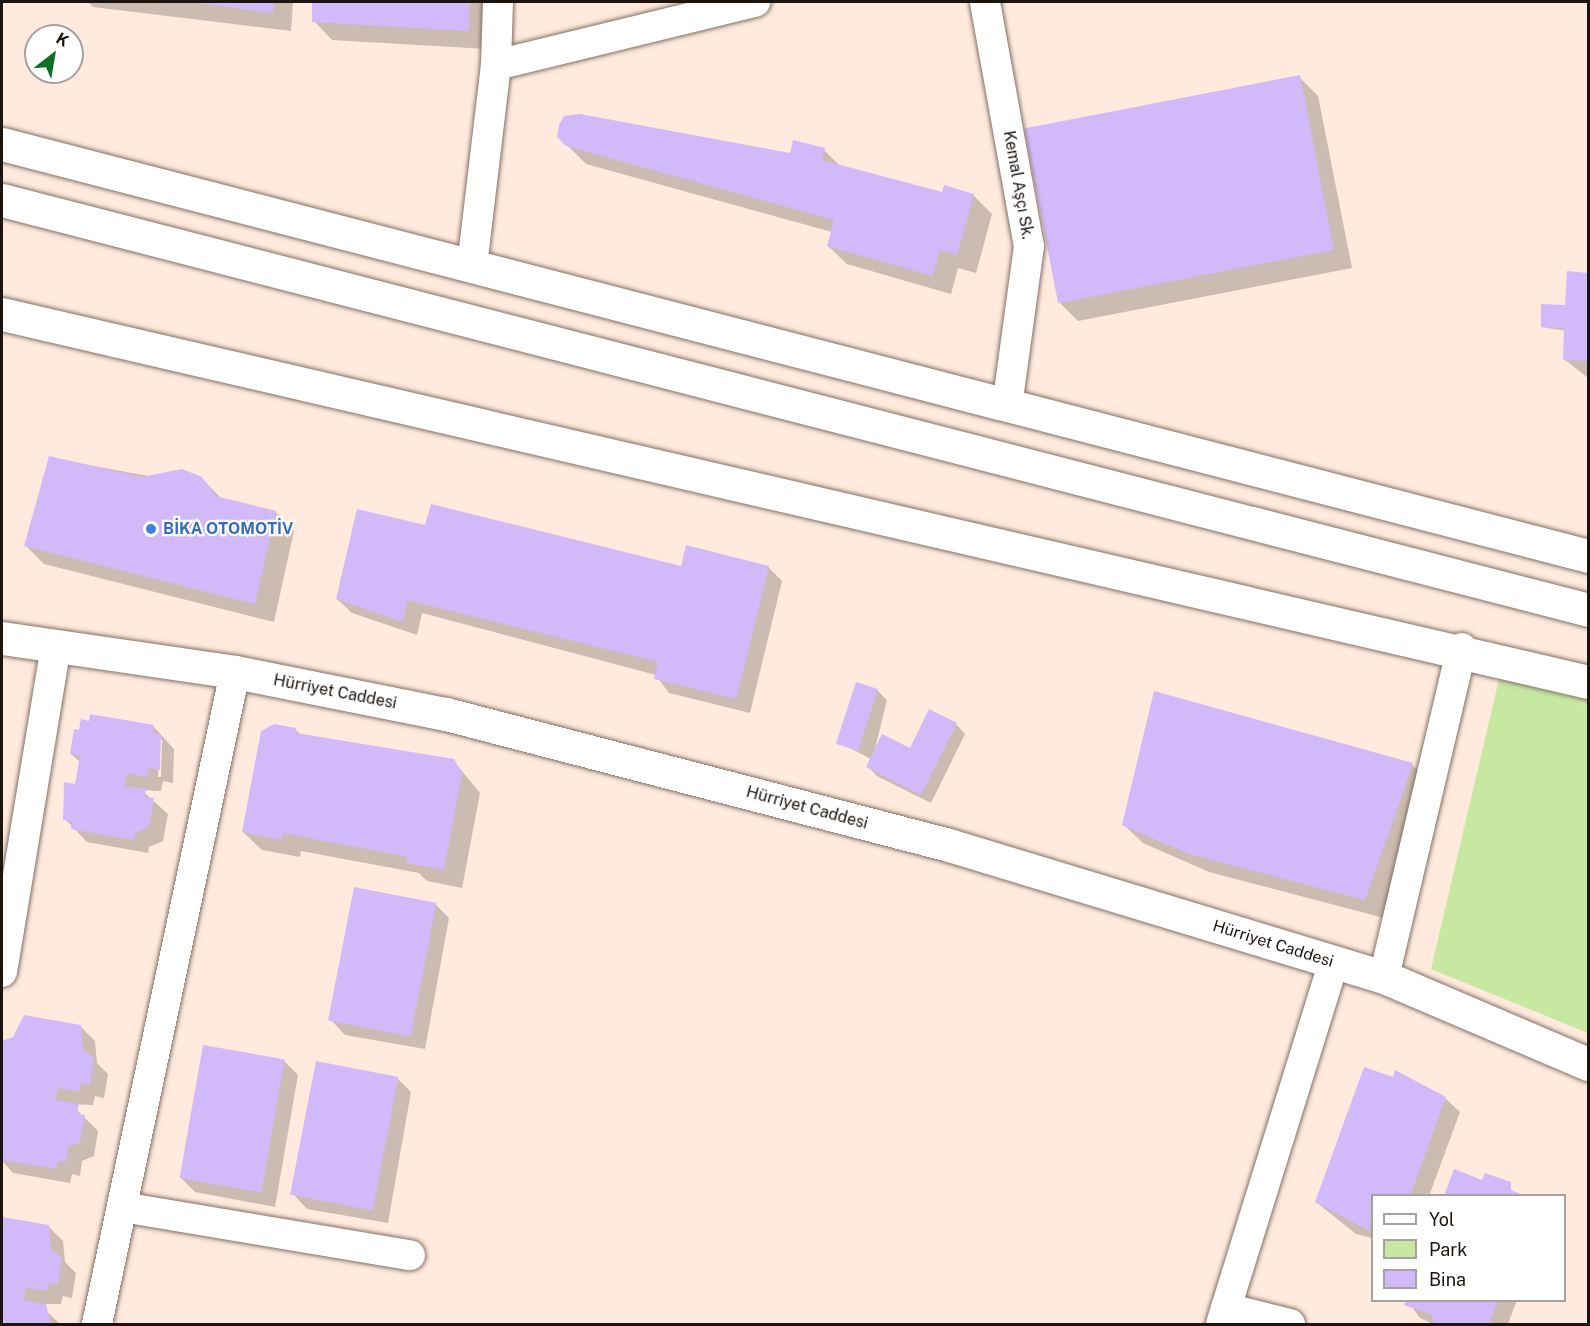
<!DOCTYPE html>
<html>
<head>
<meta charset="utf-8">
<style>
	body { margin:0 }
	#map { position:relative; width:1590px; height:1326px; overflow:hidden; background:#ffeadd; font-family:"Public Sans",sans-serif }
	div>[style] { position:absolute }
	.green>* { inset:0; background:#c6e8a1 }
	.shadow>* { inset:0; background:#0003 }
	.building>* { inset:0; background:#d2b9fa; transform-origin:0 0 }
	.roads { filter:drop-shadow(0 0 2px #837165) drop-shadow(0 0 2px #837165) }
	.minor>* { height:30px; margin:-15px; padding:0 15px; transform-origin:15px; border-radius:15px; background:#fff }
	.secondary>* { height:33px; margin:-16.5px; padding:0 16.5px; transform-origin:16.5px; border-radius:16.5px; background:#fff }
	.trunk>* { height:33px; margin:-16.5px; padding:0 16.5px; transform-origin:16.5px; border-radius:16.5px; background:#fff }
	.dots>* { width:16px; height:16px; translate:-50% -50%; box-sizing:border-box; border:3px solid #fff; border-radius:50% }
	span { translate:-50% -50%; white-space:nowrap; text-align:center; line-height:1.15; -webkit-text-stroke:4.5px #fff; paint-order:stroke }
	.street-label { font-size:16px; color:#1b140f }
	.shop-label { font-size:16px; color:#366cbe; font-weight:700 }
	.left { translate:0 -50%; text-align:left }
	.frame { position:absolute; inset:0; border:3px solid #1b140f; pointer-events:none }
	.legend { position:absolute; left:1371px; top:1194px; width:195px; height:108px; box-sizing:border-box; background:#fff; border:2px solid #a4a19f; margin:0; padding:8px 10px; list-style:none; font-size:18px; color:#1b140f }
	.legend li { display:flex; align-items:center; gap:12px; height:30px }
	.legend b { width:30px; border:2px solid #a4a19f }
	.north { position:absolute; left:24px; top:24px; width:60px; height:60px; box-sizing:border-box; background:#fff; border:2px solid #a4a19f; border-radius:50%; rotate:31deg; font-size:16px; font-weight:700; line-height:24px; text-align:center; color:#1b140f }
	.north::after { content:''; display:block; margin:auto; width:21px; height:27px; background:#0c7223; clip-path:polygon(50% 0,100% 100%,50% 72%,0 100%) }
</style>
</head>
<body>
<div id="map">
	<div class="green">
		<i style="clip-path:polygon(1499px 679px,1588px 700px,1588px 1033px,1431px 969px)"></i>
	</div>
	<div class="shadow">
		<i style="clip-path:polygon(88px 2px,293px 2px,291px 31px,93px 7px)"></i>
		<i style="clip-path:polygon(314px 2px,487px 2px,487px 49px,332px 40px,314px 21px)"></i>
		<i style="clip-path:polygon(1299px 77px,1318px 96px,1352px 268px,1078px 321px,1060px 303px)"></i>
		<i style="clip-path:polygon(559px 137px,791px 155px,824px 150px,841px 167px,944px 194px,973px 195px,992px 214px,976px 273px,958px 268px,951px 294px,847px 264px,828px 246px,832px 232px,586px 164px)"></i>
		<i style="clip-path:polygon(1568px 273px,1588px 274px,1588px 378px,1564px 359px,1566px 331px,1542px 327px,1567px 309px)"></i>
		<i style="clip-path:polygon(50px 458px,148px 476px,182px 471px,202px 479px,222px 499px,276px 513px,294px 531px,274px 622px,44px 564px,26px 546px)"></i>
		<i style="clip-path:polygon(425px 526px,682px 568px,768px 567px,782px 581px,750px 713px,669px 693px,656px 675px,422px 613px,417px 635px,352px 613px,337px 599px)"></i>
		<i style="clip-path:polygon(877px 690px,887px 700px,875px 749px,911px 750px,956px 724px,965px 734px,931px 803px,877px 776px,868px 767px,871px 759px,840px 743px)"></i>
		<i style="clip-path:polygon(evenodd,153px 726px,174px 749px,173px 783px,163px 781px,161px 791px,141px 790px,168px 814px,163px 841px,149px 847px,148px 853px,87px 842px,65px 819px,81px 763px,71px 754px,153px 726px,159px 737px,162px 740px,161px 777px,158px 777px,159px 737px)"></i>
		<i style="clip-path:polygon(296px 730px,301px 735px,453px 760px,480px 793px,462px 888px,427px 881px,419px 873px,301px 851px,300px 857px,262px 850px,243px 832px)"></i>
		<i style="clip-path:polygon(1412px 765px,1431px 783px,1384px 918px,1209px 872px,1143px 843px,1124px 825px)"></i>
		<i style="clip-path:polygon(435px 904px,449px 918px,425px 1049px,345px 1035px,331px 1020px)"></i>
		<i style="clip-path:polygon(81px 1027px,95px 1041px,97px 1063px,108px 1074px,104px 1098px,95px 1096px,93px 1105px,71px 1104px,98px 1131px,94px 1156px,82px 1161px,80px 1176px,72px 1174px,70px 1183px,13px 1173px,2px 1161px,2px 1042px)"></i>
		<i style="clip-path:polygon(284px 1061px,298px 1075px,275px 1207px,195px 1192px,180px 1177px)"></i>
		<i style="clip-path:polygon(397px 1078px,411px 1092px,388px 1223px,307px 1209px,293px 1194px)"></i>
		<i style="clip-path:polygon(1445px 1098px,1460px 1112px,1429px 1196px,1372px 1196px,1372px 1238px,1356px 1234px,1316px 1202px)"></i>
		<i style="clip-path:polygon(2px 1218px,48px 1226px,63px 1241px,65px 1262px,76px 1273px,72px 1298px,63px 1296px,61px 1304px,39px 1304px,60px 1324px,2px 1324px)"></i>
		<i style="clip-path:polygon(1407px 1300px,1517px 1300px,1508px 1324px,1433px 1324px,1420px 1318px)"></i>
	</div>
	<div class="building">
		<i style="clip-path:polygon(190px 2px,274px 2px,273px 13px)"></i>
		<i style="clip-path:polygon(312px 2px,469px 2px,469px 31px,312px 22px)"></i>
		<i style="left:1300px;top:75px;width:178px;height:281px;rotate:79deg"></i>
		<i style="clip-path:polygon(580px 114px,790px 153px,793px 140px,825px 148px,822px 160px,942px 192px,944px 185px,974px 194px,957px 255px,940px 250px,933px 276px,827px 246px,834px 220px,566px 146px,557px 137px,559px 125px,564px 116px)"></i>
		<i style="clip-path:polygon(1567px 271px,1588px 273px,1588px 361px,1563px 360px,1564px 328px,1541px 327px,1541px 304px,1565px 305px)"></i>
		<i style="clip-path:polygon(49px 456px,142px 477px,182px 469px,202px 477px,216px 496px,276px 511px,255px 604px,24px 546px)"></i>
		<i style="clip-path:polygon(431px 504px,681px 566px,686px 545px,769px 566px,736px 699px,654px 679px,658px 662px,407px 600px,403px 622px,336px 599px,357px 509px,425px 525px)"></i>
		<i style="left:856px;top:682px;width:23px;height:65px;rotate:18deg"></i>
		<i style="clip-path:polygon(1154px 691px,1413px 763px,1365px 900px,1189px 854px,1122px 825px)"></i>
		<i style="clip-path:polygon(929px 709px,957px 723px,921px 795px,866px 767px,882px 734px,910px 748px)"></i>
		<i style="clip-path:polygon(90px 714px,154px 725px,153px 733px,161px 734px,160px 770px,149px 768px,147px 777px,127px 773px,125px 786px,146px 789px,145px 797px,154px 798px,149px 827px,135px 833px,134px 840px,71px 829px,72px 821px,63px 820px,64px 782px,75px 784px,80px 756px,70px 754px,74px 729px,79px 730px,81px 719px,89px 721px)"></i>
		<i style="clip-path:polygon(274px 724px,296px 728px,296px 733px,454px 759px,462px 773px,444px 870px,406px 863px,408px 857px,283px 833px,282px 840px,242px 832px,261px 731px)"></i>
		<i style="left:354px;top:887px;width:84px;height:136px;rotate:11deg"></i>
		<i style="clip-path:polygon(24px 1015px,81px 1025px,83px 1050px,94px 1058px,90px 1084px,81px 1083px,80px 1092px,58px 1088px,55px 1100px,79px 1104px,77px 1114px,85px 1115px,80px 1142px,68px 1147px,66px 1162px,58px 1161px,56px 1169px,2px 1160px,2px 1041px,13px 1037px)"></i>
		<i style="left:203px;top:1045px;width:83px;height:135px;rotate:10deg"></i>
		<i style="left:316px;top:1061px;width:84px;height:136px;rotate:11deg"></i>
		<i style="clip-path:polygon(1364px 1067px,1393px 1077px,1395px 1070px,1446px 1097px,1410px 1196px,1372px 1196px,1370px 1231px,1315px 1202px)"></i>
		<i style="clip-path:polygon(1454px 1169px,1482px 1180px,1485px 1173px,1511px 1182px,1511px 1190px,1526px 1196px,1444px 1196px)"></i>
		<i style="clip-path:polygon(2px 1217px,49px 1225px,51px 1250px,62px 1257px,58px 1284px,49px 1283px,47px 1291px,26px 1287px,23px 1300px,46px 1304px,51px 1324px,2px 1324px)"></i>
		<i style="clip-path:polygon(1406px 1300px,1498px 1300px,1489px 1324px,1434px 1324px,1432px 1315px,1404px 1305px)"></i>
	</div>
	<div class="roads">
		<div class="minor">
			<i style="left:985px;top:2px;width:248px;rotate:79.8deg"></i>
			<i style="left:1029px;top:246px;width:162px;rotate:97.8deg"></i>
			<i style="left:496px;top:65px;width:267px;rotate:-13.7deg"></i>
			<i style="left:472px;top:266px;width:202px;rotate:-83.2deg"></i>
			<i style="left:496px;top:65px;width:63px;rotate:-88.2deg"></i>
			<i style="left:2px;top:972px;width:330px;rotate:-80.6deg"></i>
			<i style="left:1384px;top:977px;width:338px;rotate:-76.7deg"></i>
			<i style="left:122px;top:1207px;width:292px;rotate:9.5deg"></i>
			<i style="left:1226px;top:1308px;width:66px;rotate:14deg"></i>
			<i style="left:97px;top:1324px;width:666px;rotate:-78.05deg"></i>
			<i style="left:1221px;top:1324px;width:379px;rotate:-72.7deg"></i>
		</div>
		<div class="secondary">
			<i style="left:2px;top:314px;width:1628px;rotate:13.06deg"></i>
			<i style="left:2px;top:638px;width:235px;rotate:8.3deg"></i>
			<i style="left:235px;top:672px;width:215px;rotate:11.3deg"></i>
			<i style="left:446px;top:714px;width:520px;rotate:14.6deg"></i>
			<i style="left:949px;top:845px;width:455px;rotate:16.9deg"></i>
			<i style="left:1384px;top:977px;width:222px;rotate:23.1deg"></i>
		</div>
		<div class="trunk">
			<i style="left:2px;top:144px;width:1639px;rotate:14.56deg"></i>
			<i style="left:2px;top:200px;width:1638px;rotate:14.49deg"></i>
		</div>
	</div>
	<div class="dots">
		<i style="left:151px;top:529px;background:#3f7fe0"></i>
	</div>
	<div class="street-label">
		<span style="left:1018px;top:185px;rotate:80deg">Kemal Aşçı Sk.</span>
		<span style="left:335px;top:692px;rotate:11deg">Hürriyet Caddesi</span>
		<span style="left:807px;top:808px;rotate:15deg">Hürriyet Caddesi</span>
		<span style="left:1273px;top:944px;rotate:17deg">Hürriyet Caddesi</span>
	</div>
	<div class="shop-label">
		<span class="left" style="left:163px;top:529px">BİKA OTOMOTİV</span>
	</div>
	<div class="frame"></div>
	<ul class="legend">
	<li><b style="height:8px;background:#fff"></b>Yol</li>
	<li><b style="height:16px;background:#c6e8a1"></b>Park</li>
	<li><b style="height:16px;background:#d2b9fa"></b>Bina</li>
	</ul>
	<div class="north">K</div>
</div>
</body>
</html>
